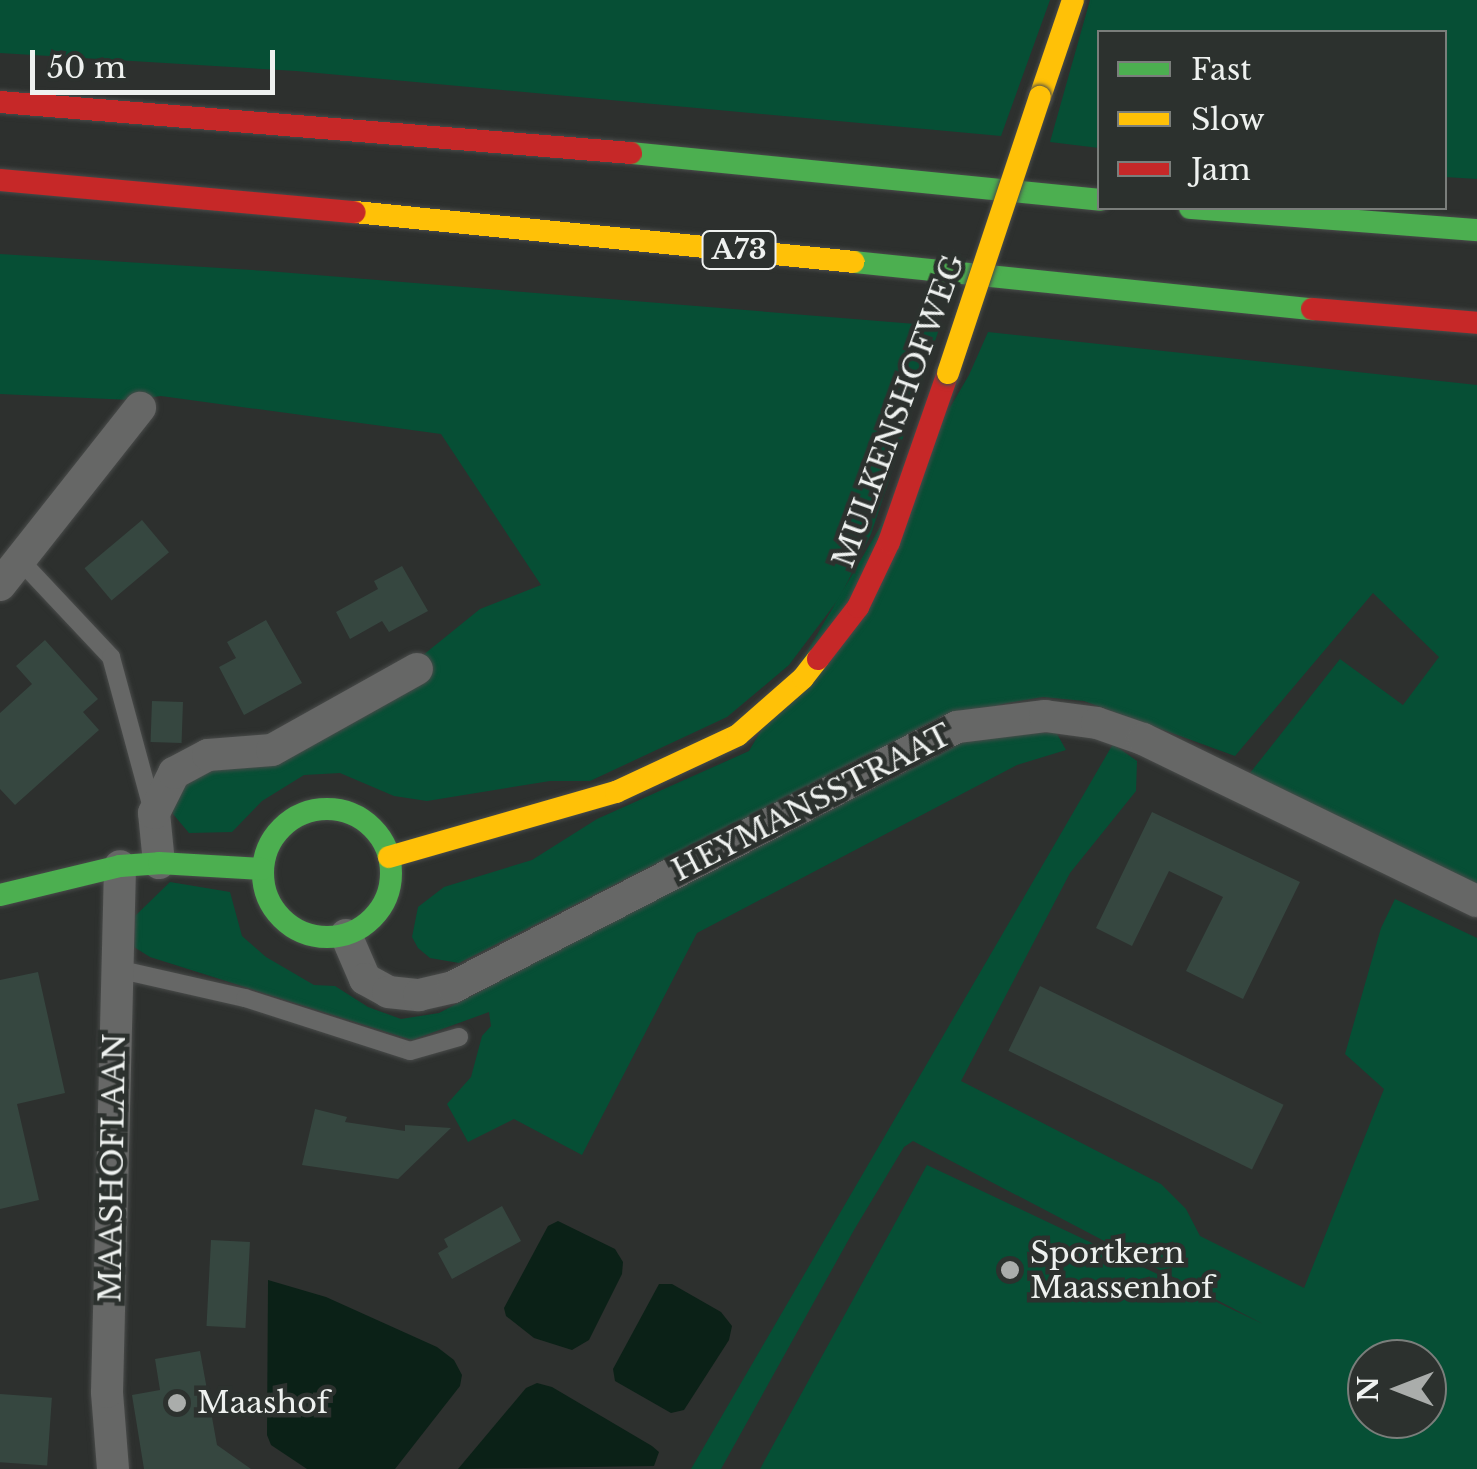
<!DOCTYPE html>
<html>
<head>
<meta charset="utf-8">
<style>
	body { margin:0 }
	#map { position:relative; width:1477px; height:1469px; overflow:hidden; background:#2d302e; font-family:"Libre Baskerville",serif }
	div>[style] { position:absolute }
	.green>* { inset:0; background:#064f35 }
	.water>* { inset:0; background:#0b2117 }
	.building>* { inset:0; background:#364740; transform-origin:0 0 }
	.roads { filter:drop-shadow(0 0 2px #494b4a) drop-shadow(0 0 2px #494b4a) }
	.lane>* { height:18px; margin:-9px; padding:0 9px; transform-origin:9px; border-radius:9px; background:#666766 }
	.street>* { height:32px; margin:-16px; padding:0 16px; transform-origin:16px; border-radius:16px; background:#666766 }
	.fast>* { height:22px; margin:-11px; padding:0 11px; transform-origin:11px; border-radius:11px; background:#4caf50 }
	.fast>.ring { margin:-11px; padding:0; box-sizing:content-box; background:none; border:22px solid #4caf50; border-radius:50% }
	.slow>* { height:22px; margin:-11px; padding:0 11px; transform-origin:11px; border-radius:11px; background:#ffc107 }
	.jam>* { height:22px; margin:-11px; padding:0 11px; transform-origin:11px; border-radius:11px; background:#c62828 }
	.bridges { filter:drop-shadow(0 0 2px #494b4a) drop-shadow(0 0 2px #494b4a) }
	.slow-bridge>* { height:22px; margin:-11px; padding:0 11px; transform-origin:11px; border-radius:11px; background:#ffc107 }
	.dots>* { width:28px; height:28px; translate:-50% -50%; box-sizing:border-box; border:5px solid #2c312e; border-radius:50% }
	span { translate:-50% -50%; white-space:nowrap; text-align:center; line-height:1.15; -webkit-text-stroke:9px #2c312e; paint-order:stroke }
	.shield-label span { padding:2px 8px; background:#2c312e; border:2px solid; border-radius:8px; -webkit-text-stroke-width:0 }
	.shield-label { font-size:28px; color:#eef1ef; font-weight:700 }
	.street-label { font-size:30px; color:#eef1ef }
	.poi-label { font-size:30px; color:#eef1ef }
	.left { translate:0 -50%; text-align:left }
	.legend { position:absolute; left:1097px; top:30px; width:350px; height:180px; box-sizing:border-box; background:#2c312e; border:2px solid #7a7e7b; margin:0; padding:12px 18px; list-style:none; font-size:30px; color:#eef1ef }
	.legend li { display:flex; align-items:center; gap:20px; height:50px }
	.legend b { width:50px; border:2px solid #7a7e7b }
	.north { position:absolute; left:1347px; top:1339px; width:100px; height:100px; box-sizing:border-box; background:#2c312e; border:2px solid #7a7e7b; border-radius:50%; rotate:270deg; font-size:28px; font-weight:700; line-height:40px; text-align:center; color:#eef1ef }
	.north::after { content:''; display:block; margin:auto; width:35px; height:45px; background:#aaadab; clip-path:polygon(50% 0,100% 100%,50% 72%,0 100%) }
	.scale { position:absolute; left:30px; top:50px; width:245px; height:45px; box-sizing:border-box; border:5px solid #eef1ef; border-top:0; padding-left:12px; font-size:30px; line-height:35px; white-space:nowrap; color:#eef1ef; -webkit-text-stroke:8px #2c312e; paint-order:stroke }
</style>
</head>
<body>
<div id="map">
	<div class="green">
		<i style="clip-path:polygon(0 0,1050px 0,1001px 136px,296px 71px,0 53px)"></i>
		<i style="clip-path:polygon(1090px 0,1477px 0,1477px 179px,1445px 177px,1444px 32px,1100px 32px,1099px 148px,1050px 142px)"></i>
		<i style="clip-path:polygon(0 254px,267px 271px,940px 326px,871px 534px,840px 597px,789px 665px,727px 717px,590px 781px,550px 781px,427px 801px,394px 796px,340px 773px,304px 775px,262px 801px,232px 832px,189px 833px,173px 814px,171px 801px,178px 788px,417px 660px,480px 609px,541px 585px,441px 434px,161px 396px,131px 400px,0 394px)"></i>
		<i style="clip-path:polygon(988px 332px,1477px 385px,1477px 889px,1250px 773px,1340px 659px,1403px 705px,1439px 657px,1373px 593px,1235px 756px,1084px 701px,1043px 697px,1007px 703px,960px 715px,835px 773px,459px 963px,430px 958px,418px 948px,412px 937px,418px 907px,444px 887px,532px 860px,597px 819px,749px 751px,969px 375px)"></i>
		<i style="clip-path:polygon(1056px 732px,1066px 750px,1017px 765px,697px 933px,582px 1155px,514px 1119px,468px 1142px,447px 1104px,471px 1077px,482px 1036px,491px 1026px,489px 1012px,412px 1040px,150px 957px,134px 947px,135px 916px,170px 882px,230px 892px,242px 936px,266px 957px,314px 985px,335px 986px,368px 1007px,401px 1019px,439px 1013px,930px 755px,972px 737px)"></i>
		<i style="clip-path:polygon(evenodd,1113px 744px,1137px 761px,1136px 791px,1070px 873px,961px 1081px,1161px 1184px,1186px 1209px,1200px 1236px,1304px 1288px,1384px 1089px,1345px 1054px,1381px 928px,1395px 899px,1477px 938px,1477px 1469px,760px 1469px,927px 1165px,1263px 1324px,913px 1141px,904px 1147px,854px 1230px,721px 1469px,691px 1469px,1113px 744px,1367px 1359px,1427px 1359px,1427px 1419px,1367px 1419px,1367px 1359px)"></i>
	</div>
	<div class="water">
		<i style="clip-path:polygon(558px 1221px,615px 1249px,623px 1262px,622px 1274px,589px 1340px,572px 1350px,534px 1338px,506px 1316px,504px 1308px,548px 1226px)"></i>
		<i style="clip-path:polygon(268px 1280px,326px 1297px,437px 1347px,454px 1360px,462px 1375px,460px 1386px,395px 1469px,307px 1469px,271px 1445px,267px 1435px)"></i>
		<i style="clip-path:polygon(659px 1284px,672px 1284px,721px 1312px,732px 1326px,729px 1340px,684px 1410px,671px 1413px,615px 1381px,613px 1369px)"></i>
		<i style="clip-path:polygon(537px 1383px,552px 1387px,652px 1446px,659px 1452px,654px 1466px,458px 1469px,526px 1388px)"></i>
	</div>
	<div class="building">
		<i style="left:142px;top:520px;width:42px;height:75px;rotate:50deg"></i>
		<i style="clip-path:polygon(402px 566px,428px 611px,389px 632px,382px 621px,350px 639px,336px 612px,378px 589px,374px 581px)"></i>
		<i style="clip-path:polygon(266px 620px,302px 683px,244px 715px,219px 667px,236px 658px,227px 642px)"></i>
		<i style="clip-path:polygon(45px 640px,98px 699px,83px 712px,99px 730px,15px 805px,0 789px,0 713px,32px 684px,16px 666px)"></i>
		<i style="left:152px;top:701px;width:31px;height:41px;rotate:2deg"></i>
		<i style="clip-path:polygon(1152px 812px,1300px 882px,1243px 999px,1186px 971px,1223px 897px,1169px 871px,1132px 946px,1096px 928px)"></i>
		<i style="clip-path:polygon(38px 972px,65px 1093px,17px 1104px,39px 1200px,0 1209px,0 980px)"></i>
		<i style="left:1040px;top:986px;width:271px;height:72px;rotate:26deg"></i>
		<i style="clip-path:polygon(315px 1109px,347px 1117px,345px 1122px,405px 1131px,405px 1125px,451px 1128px,398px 1179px,302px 1165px)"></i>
		<i style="clip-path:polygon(502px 1206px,521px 1241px,452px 1279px,438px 1253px,448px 1247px,444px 1239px)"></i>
		<i style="left:211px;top:1240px;width:39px;height:86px;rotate:3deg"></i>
		<i style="clip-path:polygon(200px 1351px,217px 1445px,251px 1469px,144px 1469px,132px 1395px,160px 1390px,155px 1359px)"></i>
		<i style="left:0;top:1394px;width:52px;height:68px;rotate:4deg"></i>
	</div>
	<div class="roads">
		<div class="lane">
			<i style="left:18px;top:558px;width:136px;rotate:46.8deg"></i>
			<i style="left:111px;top:657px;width:161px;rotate:74.8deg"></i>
			<i style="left:117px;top:969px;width:131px;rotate:12.8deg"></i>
			<i style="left:245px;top:998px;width:173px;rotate:17.8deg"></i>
			<i style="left:410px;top:1051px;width:51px;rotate:-15.9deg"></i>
		</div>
		<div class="street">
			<i style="left:0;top:585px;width:226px;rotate:-51.7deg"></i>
			<i style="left:159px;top:863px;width:50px;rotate:-95.7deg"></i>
			<i style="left:154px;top:813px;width:45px;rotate:-63.4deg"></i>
			<i style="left:174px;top:773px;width:38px;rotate:-28deg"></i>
			<i style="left:208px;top:755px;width:64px;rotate:-4.5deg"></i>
			<i style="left:272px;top:750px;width:166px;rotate:-29.2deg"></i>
			<i style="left:346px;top:935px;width:48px;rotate:66.6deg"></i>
			<i style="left:365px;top:979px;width:26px;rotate:29deg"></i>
			<i style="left:388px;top:992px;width:31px;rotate:6deg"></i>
			<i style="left:419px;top:995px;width:35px;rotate:-13deg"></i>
			<i style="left:453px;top:987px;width:567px;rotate:-27.29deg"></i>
			<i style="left:957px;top:727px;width:89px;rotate:-7.1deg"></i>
			<i style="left:1045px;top:716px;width:52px;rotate:7.7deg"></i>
			<i style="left:1097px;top:723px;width:49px;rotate:19.2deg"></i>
			<i style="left:1143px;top:739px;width:371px;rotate:25.9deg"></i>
			<i style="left:113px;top:1469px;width:77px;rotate:-94.5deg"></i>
			<i style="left:107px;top:1392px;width:526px;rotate:-88.58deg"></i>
		</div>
		<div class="fast">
			<i style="left:631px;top:153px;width:471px;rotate:5.7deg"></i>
			<i style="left:1190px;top:208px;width:288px;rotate:4.4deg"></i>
			<i style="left:854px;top:262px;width:460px;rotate:5.9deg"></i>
			<i class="ring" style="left:263px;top:809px;width:106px;height:106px"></i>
			<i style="left:0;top:895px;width:123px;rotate:-13.6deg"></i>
			<i style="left:120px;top:866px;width:39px;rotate:-4deg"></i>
			<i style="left:159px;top:863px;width:103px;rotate:3.3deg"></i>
		</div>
		<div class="slow">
			<i style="left:1040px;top:97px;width:102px;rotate:-71.2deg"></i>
			<i style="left:355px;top:212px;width:501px;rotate:5.72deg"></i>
			<i style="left:389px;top:857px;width:236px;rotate:-16deg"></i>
			<i style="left:616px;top:792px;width:135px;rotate:-25deg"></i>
			<i style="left:738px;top:735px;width:86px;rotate:-41.2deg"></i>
			<i style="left:803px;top:678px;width:24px;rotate:-52deg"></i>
		</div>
		<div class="jam">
			<i style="left:0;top:102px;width:633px;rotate:4.62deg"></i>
			<i style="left:0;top:180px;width:356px;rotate:5.2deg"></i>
			<i style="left:1312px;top:309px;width:166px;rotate:4.8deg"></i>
			<i style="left:818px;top:659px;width:66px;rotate:-52.4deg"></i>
			<i style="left:858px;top:607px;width:72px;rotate:-64.5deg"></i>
			<i style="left:889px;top:542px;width:179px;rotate:-70.8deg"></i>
		</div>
	</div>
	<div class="bridges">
		<div class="slow-bridge">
			<i style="left:948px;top:373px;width:291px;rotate:-71.6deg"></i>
		</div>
	</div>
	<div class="dots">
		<i style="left:1010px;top:1270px;background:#aaadab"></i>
		<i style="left:177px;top:1403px;background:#aaadab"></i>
	</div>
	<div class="shield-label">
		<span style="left:739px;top:250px">A73</span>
	</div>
	<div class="street-label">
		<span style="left:899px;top:411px;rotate:-70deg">MULKENSHOFWEG</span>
		<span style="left:812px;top:803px;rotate:-27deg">HEYMANSSTRAAT</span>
		<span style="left:113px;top:1168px;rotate:-89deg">MAASHOFLAAN</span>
	</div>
	<div class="poi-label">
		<span class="left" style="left:1030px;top:1270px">Sportkern<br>Maassenhof</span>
		<span class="left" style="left:197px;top:1403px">Maashof</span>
	</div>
	<ul class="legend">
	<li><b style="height:12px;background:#4caf50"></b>Fast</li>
	<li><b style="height:12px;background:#ffc107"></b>Slow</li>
	<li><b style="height:12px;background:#c62828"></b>Jam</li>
	</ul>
	<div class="north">N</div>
	<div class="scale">50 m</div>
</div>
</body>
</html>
